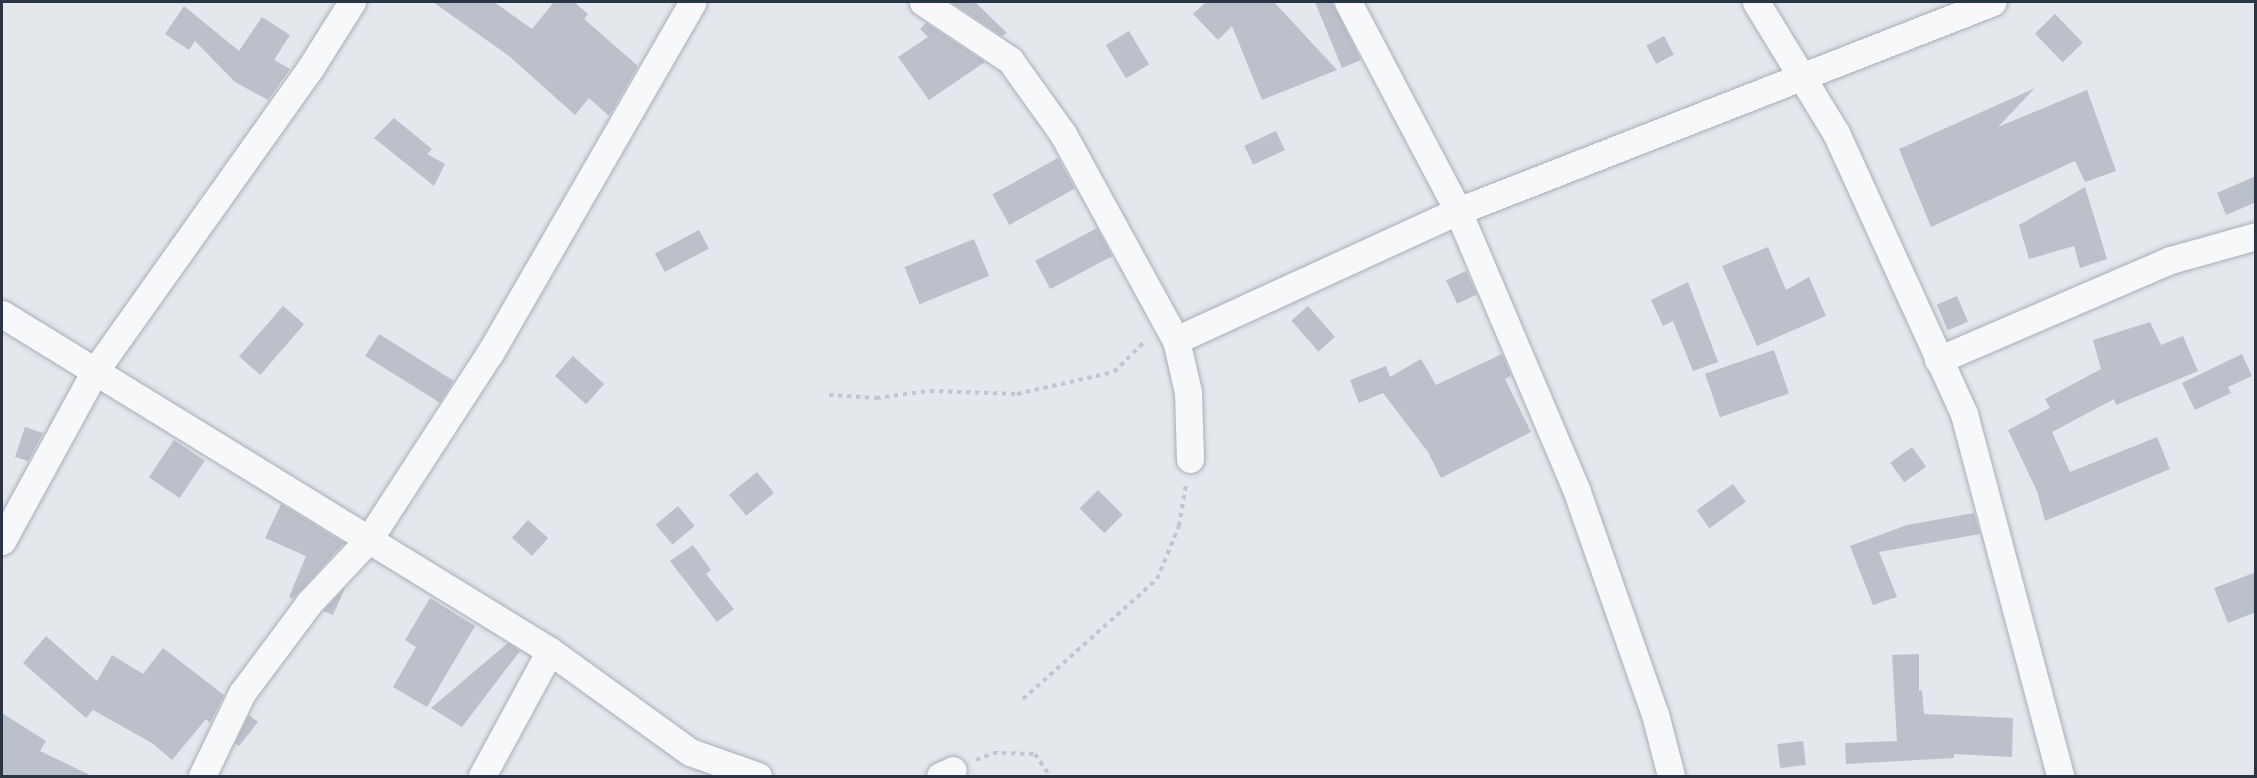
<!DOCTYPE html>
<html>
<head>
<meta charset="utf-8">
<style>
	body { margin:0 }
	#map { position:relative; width:2257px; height:778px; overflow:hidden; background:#e4e7ec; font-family:Overpass,sans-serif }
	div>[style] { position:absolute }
	.building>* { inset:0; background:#bbc0ca; transform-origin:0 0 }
	.path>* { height:4px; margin-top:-2px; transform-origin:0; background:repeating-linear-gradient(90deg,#c2c5cb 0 4.5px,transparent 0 9px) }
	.roads { filter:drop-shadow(0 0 2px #a9aeb7) drop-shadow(0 0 2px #a9aeb7) }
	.minor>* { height:27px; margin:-13.5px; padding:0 13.5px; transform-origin:13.5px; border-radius:13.5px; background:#f7f8fa }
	span { translate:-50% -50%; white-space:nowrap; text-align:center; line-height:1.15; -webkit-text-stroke:5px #f4f6f9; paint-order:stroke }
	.frame { position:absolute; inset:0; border:3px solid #2b3445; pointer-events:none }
</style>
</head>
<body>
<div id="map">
	<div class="building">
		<i style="clip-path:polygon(433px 2px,494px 2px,532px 29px,554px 2px,574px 2px,588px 14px,584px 19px,638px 66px,609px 116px,589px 98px,575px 115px,509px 56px)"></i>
		<i style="clip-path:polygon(951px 2px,975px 2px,1007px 33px,1002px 36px)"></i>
		<i style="clip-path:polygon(1206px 2px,1274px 2px,1337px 70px,1262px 100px,1232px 26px,1218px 40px,1193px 14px)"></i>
		<i style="clip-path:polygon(1315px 2px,1332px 2px,1361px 60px,1342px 68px)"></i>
		<i style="clip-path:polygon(184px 6px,239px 51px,262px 17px,290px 35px,274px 60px,290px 69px,268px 100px,235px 82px,195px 41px,189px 50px,165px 34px)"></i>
		<i style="left:2055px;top:14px;width:40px;height:28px;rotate:46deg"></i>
		<i style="clip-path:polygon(926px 23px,985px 62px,929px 100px,898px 57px,928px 37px,920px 29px)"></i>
		<i style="left:1129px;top:31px;width:39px;height:27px;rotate:59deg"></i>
		<i style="left:1664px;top:36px;width:21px;height:20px;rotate:62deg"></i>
		<i style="clip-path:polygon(2035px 88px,1998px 127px,2087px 90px,2116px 171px,2085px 182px,2075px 161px,1931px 227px,1899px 149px)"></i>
		<i style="clip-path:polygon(394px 118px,432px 149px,427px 154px,445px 164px,434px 186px,374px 138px)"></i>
		<i style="left:1276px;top:131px;width:21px;height:35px;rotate:65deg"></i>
		<i style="left:1058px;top:158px;width:35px;height:75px;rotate:61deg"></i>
		<i style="clip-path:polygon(2256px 176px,2256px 202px,2226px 215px,2217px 193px)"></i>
		<i style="clip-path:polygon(2085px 187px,2107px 259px,2080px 268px,2074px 246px,2029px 259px,2019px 225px)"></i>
		<i style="left:1097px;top:228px;width:32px;height:70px;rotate:62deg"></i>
		<i style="left:699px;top:230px;width:21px;height:50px;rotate:62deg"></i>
		<i style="left:974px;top:239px;width:40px;height:75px;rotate:68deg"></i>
		<i style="clip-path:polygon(1768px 247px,1786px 290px,1809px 277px,1826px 316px,1757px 346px,1722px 266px)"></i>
		<i style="left:1466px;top:271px;width:26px;height:22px;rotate:65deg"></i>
		<i style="clip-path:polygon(1688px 282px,1718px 362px,1693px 371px,1673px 321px,1663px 326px,1651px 300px)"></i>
		<i style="left:1957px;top:296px;width:28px;height:22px;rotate:67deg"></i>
		<i style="left:283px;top:306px;width:28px;height:67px;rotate:41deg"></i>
		<i style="left:1308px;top:306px;width:41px;height:22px;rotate:49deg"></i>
		<i style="clip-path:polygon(2150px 322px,2161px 345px,2183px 336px,2198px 371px,2116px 405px,2114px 399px,2052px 432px,2070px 472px,2157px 437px,2170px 469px,2045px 521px,2037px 491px,2008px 430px,2050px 408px,2045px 399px,2101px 369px,2093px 340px)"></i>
		<i style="left:379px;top:334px;width:88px;height:26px;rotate:32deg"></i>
		<i style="left:1774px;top:350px;width:46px;height:73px;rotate:71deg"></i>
		<i style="clip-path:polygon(1502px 354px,1511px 376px,1505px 379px,1531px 432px,1441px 478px,1428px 452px,1383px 393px,1359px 403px,1350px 380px,1386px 366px,1390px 377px,1421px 359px,1436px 385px)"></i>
		<i style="clip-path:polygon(2242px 354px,2252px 376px,2228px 387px,2231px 393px,2195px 410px,2182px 383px)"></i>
		<i style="left:573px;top:356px;width:42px;height:27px;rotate:42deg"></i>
		<i style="clip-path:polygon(25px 427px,43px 433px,28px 461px,15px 457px)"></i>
		<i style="left:174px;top:440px;width:37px;height:45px;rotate:34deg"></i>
		<i style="left:1912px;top:447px;width:24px;height:27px;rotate:54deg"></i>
		<i style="left:757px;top:472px;width:27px;height:36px;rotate:51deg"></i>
		<i style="left:1733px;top:484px;width:22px;height:45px;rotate:54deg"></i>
		<i style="left:1098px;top:490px;width:35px;height:26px;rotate:45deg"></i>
		<i style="clip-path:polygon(281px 504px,344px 543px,293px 599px,289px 597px,306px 556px,265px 538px)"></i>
		<i style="left:678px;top:506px;width:26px;height:29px;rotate:50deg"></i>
		<i style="clip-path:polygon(1974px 513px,1980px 534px,1879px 552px,1897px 597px,1873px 605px,1850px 546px,1907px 525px)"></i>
		<i style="left:528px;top:520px;width:27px;height:24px;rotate:42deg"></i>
		<i style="clip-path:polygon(693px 545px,711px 570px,706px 574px,734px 609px,717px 622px,670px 561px)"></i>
		<i style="clip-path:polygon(2256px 572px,2256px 612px,2228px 623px,2214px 588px)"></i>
		<i style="clip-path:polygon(345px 588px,333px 615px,323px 611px)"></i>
		<i style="clip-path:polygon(430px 598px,475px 626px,427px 707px,393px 687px,416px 647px,405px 640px)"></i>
		<i style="clip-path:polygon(46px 636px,97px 681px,112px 655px,143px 674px,163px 648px,224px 695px,210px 723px,206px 719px,172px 760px,152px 743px,93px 710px,86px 718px,23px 663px)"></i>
		<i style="clip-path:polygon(508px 643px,520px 651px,462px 727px,431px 708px)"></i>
		<i style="clip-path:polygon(1919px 654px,1919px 691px,1922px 690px,1924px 714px,2013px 718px,2012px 757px,1954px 754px,1954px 758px,1846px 764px,1845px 743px,1897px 741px,1892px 655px)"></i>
		<i style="clip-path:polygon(2px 713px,46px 741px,40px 751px,94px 777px,2px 777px)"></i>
		<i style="clip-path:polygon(249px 715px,258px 722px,239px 746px,235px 743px)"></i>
		<i style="left:1803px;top:741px;width:24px;height:26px;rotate:83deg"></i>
	</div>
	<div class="path">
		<i style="left:829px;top:395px;width:47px;rotate:3.7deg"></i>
		<i style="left:876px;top:398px;width:54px;rotate:-7.4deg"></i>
		<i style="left:930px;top:391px;width:87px;rotate:2deg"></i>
		<i style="left:1017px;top:394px;width:99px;rotate:-12.8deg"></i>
		<i style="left:1114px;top:372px;width:42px;rotate:-45deg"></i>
		<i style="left:1023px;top:699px;width:180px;rotate:-41.8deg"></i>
		<i style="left:1157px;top:579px;width:57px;rotate:-67.5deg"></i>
		<i style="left:1179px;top:526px;width:43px;rotate:-80.5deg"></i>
		<i style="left:976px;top:760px;width:18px;rotate:-22deg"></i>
		<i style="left:993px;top:753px;width:42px;rotate:1.4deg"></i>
		<i style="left:1035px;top:754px;width:27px;rotate:56deg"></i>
	</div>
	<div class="roads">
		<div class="minor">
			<i style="left:923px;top:2px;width:105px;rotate:33.7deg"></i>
			<i style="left:1010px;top:60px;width:91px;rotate:54.4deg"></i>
			<i style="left:1063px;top:134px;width:235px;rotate:61.3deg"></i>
			<i style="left:1348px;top:2px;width:236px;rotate:62.2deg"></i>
			<i style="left:1458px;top:211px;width:302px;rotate:67deg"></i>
			<i style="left:1576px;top:489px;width:238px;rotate:70.7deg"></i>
			<i style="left:1655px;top:714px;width:64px;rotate:75.5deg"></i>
			<i style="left:1756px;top:2px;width:153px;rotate:58.6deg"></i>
			<i style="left:1836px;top:133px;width:309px;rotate:65.5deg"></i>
			<i style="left:1964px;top:414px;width:375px;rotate:75.1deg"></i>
			<i style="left:2px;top:314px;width:643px;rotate:31.59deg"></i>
			<i style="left:550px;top:651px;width:173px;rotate:35.8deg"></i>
			<i style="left:690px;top:752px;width:72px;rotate:19.4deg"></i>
			<i style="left:1938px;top:360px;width:253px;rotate:-23.3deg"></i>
			<i style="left:2170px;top:260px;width:89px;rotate:-15.6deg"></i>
			<i style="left:1190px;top:459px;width:67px;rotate:-91.7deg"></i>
			<i style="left:1188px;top:392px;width:53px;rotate:-103deg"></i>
			<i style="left:1176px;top:340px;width:310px;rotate:-24.6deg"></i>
			<i style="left:1458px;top:211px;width:574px;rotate:-21.34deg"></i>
			<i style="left:2px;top:541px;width:194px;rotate:-61.3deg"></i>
			<i style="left:95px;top:371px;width:373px;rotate:-54.6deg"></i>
			<i style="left:311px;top:67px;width:77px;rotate:-57.8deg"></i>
			<i style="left:202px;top:776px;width:92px;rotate:-64.3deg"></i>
			<i style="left:242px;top:693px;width:112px;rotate:-53.3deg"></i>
			<i style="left:309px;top:603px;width:88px;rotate:-46.8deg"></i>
			<i style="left:369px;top:539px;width:222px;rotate:-57deg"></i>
			<i style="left:490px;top:353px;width:405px;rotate:-60deg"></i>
			<i style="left:482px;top:776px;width:142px;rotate:-61.5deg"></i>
			<i style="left:940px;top:776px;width:14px;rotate:-25deg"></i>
		</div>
	</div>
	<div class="frame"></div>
</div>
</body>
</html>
